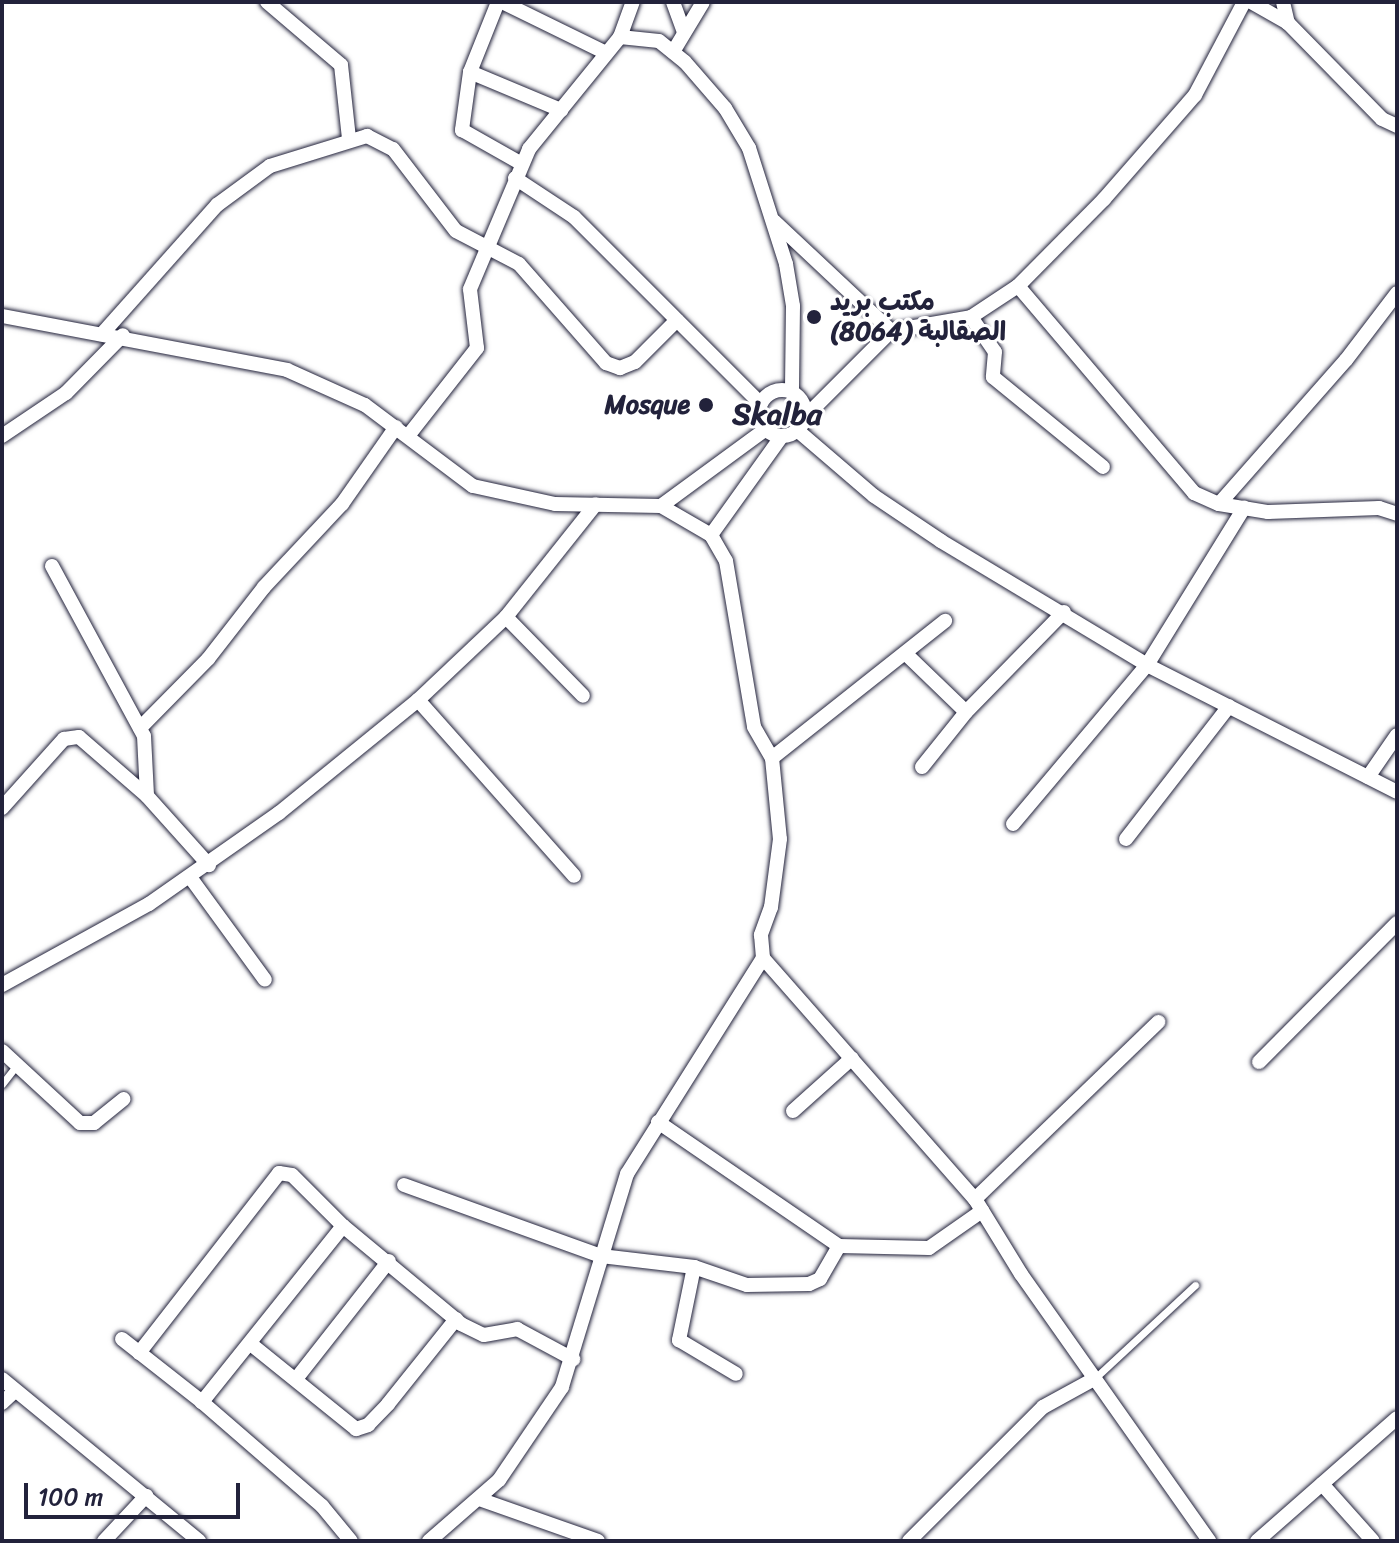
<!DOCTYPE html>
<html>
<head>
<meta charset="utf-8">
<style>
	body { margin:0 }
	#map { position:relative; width:1399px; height:1543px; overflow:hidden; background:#fff; font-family:Sriracha,"Playpen Sans Arabic",sans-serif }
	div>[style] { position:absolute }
	.roads { filter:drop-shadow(0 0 2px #22223b) drop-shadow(0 0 2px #22223b) }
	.service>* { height:7px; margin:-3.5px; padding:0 3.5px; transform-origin:3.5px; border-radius:3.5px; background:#fff }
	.minor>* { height:14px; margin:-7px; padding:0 7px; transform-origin:7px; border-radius:7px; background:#fff }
	.minor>.ring { margin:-7px; padding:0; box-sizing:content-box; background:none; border:14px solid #fff; border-radius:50% }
	.dots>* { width:22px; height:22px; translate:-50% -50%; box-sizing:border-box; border:4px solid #fff; border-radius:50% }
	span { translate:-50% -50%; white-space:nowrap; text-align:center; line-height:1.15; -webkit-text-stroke:6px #fff; paint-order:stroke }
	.poi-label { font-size:26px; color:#22223b; font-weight:700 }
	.left { translate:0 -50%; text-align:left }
	.right { translate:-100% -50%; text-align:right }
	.quarter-label { font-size:30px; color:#22223b; font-weight:700 }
	.frame { position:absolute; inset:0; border:4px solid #22223b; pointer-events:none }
	.scale { position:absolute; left:24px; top:1483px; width:216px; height:36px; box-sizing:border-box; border:4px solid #22223b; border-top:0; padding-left:10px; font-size:24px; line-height:28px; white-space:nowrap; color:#22223b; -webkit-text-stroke:6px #fff; paint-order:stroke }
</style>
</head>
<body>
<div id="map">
	<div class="roads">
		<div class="service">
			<i style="left:2px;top:1084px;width:24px;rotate:-52deg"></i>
			<i style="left:1094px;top:1379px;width:138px;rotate:-42.9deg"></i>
		</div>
		<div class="minor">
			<i style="left:267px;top:2px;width:97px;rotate:40.4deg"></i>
			<i style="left:341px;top:65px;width:74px;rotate:83.8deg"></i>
			<i style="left:498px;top:2px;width:75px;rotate:111.8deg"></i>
			<i style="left:470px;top:72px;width:59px;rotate:97.9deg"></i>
			<i style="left:462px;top:130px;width:69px;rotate:29.5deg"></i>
			<i style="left:502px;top:2px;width:116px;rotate:26.1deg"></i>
			<i style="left:673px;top:2px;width:32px;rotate:70deg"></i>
			<i style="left:1251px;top:2px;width:43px;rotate:29.6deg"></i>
			<i style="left:1288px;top:23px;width:134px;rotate:45.6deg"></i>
			<i style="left:1382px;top:119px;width:17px;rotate:25deg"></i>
			<i style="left:1283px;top:2px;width:22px;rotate:77deg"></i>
			<i style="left:620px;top:37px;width:39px;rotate:6deg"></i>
			<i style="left:659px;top:41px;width:33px;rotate:39deg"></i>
			<i style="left:685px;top:62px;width:61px;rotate:49deg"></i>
			<i style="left:725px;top:108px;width:47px;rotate:59deg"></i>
			<i style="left:749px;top:148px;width:122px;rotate:72.3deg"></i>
			<i style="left:786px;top:264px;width:43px;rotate:80.5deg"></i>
			<i style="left:793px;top:306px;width:86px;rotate:90.7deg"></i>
			<i style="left:673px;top:52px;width:58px;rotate:-59deg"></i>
			<i style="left:470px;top:72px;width:99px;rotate:22.7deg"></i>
			<i style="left:515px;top:178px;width:71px;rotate:33.5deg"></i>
			<i style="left:574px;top:217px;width:264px;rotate:45deg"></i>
			<i style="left:774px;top:221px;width:161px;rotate:43.2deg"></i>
			<i style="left:1018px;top:286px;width:272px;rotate:49.6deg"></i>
			<i style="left:1194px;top:493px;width:27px;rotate:24deg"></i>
			<i style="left:1219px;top:504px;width:50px;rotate:9.3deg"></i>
			<i style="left:1268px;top:512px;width:111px;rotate:-2.1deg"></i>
			<i style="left:1379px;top:508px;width:19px;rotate:18deg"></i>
			<i style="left:2px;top:316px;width:290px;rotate:10.7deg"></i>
			<i style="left:287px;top:370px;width:85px;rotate:24.2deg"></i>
			<i style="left:365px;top:405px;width:135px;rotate:36.9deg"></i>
			<i style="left:473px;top:486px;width:84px;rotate:12.4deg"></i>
			<i style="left:555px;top:504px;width:106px;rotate:1.1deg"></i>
			<i style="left:661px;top:506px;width:58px;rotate:30.1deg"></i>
			<i style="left:711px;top:535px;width:30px;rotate:60deg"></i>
			<i style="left:726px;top:561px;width:168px;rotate:80.4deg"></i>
			<i style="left:754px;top:727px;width:36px;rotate:60deg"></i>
			<i style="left:772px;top:758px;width:81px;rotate:84.4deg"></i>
			<i style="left:780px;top:839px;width:69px;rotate:97.5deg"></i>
			<i style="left:771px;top:907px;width:30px;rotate:110deg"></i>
			<i style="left:761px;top:935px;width:23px;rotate:85deg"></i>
			<i style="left:763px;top:958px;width:255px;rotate:122.2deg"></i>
			<i style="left:627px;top:1174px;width:223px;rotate:107deg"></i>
			<i style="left:562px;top:1387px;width:112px;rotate:124.1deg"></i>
			<i style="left:499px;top:1480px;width:93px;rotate:138.9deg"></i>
			<i style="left:971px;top:317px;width:42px;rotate:55.6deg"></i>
			<i style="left:995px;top:352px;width:25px;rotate:95deg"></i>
			<i style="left:993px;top:377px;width:142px;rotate:39.3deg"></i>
			<i style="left:102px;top:334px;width:173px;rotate:-48.3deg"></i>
			<i style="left:217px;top:205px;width:66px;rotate:-36.3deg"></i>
			<i style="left:270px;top:166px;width:102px;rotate:-17.2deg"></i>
			<i style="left:367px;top:136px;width:29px;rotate:27deg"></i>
			<i style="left:393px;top:149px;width:103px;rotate:52.5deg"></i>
			<i style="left:456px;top:231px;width:71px;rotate:27.6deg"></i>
			<i style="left:519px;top:264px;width:132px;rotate:48.7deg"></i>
			<i style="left:606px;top:363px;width:15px;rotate:20deg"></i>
			<i style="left:620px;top:368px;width:16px;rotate:-22deg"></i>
			<i style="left:635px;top:362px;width:59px;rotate:-45deg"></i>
			<i class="ring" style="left:759px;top:390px;width:32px;height:32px"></i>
			<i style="left:805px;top:417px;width:122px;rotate:-45deg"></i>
			<i style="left:891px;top:331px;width:81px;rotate:-9.9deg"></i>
			<i style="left:971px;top:317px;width:56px;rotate:-33.4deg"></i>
			<i style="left:1018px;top:286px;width:122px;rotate:-45.3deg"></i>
			<i style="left:1104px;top:199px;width:138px;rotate:-48.8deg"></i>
			<i style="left:1195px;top:95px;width:105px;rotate:-62.2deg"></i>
			<i style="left:797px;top:430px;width:101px;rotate:40.6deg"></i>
			<i style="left:874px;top:496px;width:81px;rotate:33.9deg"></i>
			<i style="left:941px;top:541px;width:240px;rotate:31deg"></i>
			<i style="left:1147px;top:665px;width:280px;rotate:26.9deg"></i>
			<i style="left:2px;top:436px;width:77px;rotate:-33.9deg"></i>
			<i style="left:66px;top:393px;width:81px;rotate:-45.5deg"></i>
			<i style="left:408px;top:436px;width:112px;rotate:-51.9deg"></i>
			<i style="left:477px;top:348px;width:59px;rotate:-96.8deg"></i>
			<i style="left:470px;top:289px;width:152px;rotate:-67.1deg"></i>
			<i style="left:529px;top:149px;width:144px;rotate:-50.9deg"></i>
			<i style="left:620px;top:37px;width:37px;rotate:-70deg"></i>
			<i style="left:1219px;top:504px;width:192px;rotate:-48.6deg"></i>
			<i style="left:1346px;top:360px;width:84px;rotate:-52.7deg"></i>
			<i style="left:661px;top:506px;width:130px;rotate:-36.3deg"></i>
			<i style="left:711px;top:535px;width:122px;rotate:-54.4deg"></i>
			<i style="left:52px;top:566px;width:193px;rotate:61.6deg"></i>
			<i style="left:144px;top:736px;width:60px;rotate:87.1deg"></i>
			<i style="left:506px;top:617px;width:110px;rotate:45.7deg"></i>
			<i style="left:906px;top:654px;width:83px;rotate:44deg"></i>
			<i style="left:418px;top:700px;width:235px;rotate:48.4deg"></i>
			<i style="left:140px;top:728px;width:97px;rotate:-45.4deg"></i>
			<i style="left:208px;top:659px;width:91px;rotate:-52.1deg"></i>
			<i style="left:264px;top:587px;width:114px;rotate:-46.8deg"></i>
			<i style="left:342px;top:504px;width:94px;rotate:-55deg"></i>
			<i style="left:772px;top:758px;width:221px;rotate:-38.4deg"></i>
			<i style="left:922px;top:767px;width:70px;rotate:-51.3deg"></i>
			<i style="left:966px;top:712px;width:140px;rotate:-45.6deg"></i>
			<i style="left:1368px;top:777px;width:51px;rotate:-55.4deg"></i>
			<i style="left:2px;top:808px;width:93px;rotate:-48.1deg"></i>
			<i style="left:64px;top:739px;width:15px;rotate:-8deg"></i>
			<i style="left:79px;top:737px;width:90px;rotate:40.9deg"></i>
			<i style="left:147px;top:796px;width:93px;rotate:48.1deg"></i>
			<i style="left:1013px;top:824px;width:208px;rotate:-49.9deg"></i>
			<i style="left:1147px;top:665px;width:185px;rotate:-58.3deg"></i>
			<i style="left:1126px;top:839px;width:168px;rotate:-52.2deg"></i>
			<i style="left:190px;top:877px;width:127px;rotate:53.9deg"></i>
			<i style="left:763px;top:958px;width:321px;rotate:48.7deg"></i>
			<i style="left:975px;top:1199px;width:88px;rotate:58.5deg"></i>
			<i style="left:1021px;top:1274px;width:327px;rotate:54.8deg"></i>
			<i style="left:2px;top:985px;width:168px;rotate:-28.9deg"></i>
			<i style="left:149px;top:904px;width:159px;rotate:-35deg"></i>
			<i style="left:279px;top:813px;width:179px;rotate:-39.1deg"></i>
			<i style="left:418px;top:700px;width:121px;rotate:-43.3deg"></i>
			<i style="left:506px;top:617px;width:144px;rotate:-51.5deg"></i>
			<i style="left:2px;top:1051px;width:106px;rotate:42.7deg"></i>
			<i style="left:80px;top:1123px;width:14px"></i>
			<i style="left:94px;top:1123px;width:38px;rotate:-39deg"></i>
			<i style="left:1259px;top:1062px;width:196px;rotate:-45.2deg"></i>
			<i style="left:793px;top:1111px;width:79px;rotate:-41.9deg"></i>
			<i style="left:658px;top:1122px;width:219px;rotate:34.4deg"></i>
			<i style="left:839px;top:1246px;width:90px;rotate:1.3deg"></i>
			<i style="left:929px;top:1248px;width:65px;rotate:-34.9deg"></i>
			<i style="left:404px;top:1185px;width:209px;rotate:19.8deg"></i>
			<i style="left:601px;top:1256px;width:94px;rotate:6.7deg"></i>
			<i style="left:694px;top:1267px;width:56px;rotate:18.8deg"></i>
			<i style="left:747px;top:1285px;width:62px;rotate:-0.9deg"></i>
			<i style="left:809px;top:1284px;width:12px;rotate:-24deg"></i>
			<i style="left:820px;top:1279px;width:38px;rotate:-60deg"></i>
			<i style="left:975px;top:1199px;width:255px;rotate:-44deg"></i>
			<i style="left:343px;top:1226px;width:226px;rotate:128.7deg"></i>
			<i style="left:202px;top:1402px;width:159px;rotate:40.9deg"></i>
			<i style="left:322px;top:1506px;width:45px;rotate:50.4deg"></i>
			<i style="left:694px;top:1267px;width:75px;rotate:101.6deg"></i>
			<i style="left:679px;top:1340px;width:66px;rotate:30.8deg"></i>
			<i style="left:122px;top:1339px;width:102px;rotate:38.2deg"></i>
			<i style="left:252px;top:1345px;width:134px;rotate:38.9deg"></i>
			<i style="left:356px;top:1429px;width:13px;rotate:-18deg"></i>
			<i style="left:368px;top:1425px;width:29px;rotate:-46deg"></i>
			<i style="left:388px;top:1404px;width:109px;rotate:-51.3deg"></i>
			<i style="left:139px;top:1353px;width:228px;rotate:-52.1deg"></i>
			<i style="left:279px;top:1173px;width:13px;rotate:9deg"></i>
			<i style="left:292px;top:1175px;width:72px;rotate:45deg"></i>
			<i style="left:343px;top:1226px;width:153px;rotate:39.7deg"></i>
			<i style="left:461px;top:1324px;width:25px;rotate:26deg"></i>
			<i style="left:484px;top:1335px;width:34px;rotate:-10deg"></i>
			<i style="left:517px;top:1329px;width:64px;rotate:28.2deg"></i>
			<i style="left:2px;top:1379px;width:255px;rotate:39.4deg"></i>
			<i style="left:296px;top:1379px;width:150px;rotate:-51.8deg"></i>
			<i style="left:2px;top:1403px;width:18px;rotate:-43deg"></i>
			<i style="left:1322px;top:1484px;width:76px;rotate:48.2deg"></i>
			<i style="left:479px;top:1499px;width:126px;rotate:19.4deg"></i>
			<i style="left:104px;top:1541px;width:62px;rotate:-47deg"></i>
			<i style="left:909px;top:1541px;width:190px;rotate:-45deg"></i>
			<i style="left:1043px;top:1407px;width:58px;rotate:-28.8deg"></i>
			<i style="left:1257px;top:1541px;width:186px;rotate:-41.3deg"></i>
		</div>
	</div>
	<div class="dots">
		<i style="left:814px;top:317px;background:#22223b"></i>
		<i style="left:706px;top:405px;background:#22223b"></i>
	</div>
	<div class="poi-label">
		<span class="left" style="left:830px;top:317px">مكتب بريد<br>الصقالبة (8064)</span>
		<span class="right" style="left:690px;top:405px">Mosque</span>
	</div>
	<div class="quarter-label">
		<span style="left:777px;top:414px">Skalba</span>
	</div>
	<div class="frame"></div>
	<div class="scale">100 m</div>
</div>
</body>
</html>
